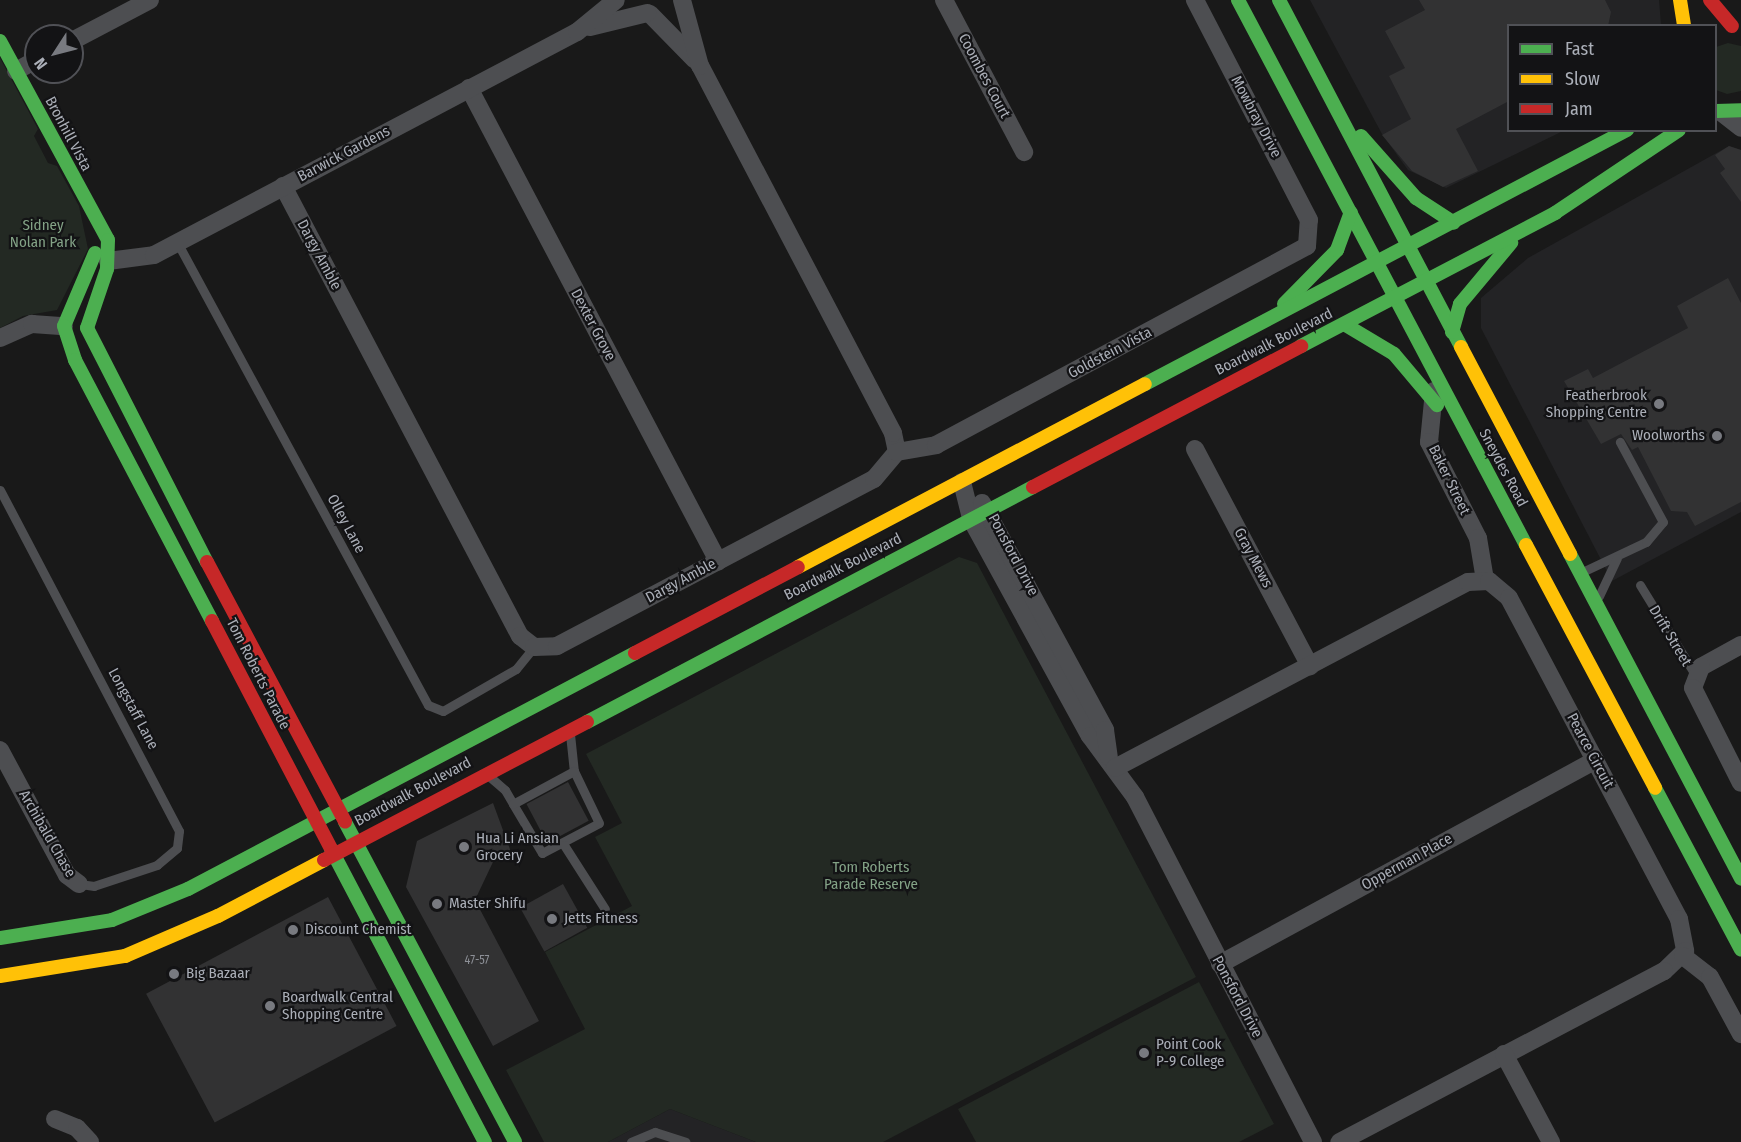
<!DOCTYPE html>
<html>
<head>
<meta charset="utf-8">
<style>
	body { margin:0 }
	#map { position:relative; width:1741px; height:1142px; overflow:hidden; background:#191919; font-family:"Fira Sans Condensed",sans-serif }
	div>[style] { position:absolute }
	.built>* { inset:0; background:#232325 }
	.green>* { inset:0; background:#232923 }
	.building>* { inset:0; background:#323233; transform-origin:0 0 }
	.lane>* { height:9px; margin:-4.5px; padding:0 4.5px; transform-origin:4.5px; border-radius:4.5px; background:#4d4e51 }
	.street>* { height:18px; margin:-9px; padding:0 9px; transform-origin:9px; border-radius:9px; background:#4d4e51 }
	.fast>* { height:14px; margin:-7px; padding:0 7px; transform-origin:7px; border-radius:7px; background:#4caf50 }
	.slow>* { height:14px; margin:-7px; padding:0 7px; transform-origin:7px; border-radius:7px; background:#ffc107 }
	.jam>* { height:14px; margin:-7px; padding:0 7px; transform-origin:7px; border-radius:7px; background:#c62828 }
	.dots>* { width:16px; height:16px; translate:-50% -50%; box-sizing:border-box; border:3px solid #131315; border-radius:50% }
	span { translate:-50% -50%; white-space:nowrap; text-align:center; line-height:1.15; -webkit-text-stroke:4.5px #131315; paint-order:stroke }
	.number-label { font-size:12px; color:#8d9097 }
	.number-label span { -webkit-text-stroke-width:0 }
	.street-label { font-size:15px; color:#abafb8 }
	.park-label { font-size:15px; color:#83a286 }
	.poi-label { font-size:15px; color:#abafb8 }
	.right { translate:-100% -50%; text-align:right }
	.left { translate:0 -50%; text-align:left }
	.legend { position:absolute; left:1507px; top:24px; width:210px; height:108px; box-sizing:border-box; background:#131315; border:2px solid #505156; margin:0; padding:8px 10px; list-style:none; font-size:18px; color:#abafb8 }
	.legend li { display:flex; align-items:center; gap:12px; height:30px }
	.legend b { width:30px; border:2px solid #505156 }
	.north { position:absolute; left:24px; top:24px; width:60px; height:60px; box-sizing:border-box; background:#131315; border:2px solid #505156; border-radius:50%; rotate:234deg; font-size:16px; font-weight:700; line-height:24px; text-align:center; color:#abafb8 }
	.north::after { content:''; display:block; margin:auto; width:21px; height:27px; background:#787a80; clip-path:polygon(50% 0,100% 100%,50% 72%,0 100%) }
</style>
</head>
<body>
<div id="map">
	<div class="built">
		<i style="clip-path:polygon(1310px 0,1659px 0,1661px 25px,1508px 26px,1508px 130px,1563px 131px,1446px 188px,1408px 170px,1382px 134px)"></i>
		<i style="clip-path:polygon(1729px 146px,1741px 150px,1741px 512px,1612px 581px,1481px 328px,1481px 298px,1528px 258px)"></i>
		<i style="clip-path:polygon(670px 1109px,756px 1142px,608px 1142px)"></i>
	</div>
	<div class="green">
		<i style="clip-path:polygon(1728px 43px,1741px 46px,1741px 91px,1727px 94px,1716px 90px,1716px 47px)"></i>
		<i style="clip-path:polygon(0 58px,38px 129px,34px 136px,48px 163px,57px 166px,79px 206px,88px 249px,57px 310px,23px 316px,0 328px)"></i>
		<i style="clip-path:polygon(959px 557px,977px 563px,1196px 977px,883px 1142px,756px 1142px,670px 1109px,608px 1142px,544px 1142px,506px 1070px,585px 1029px,545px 952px,632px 906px,595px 837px,622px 823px,586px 754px)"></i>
		<i style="clip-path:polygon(1199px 982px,1274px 1124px,1239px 1142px,976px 1142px,958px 1109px)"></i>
	</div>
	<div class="building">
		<i style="clip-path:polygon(1419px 0,1605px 0,1611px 12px,1608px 26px,1509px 26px,1509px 101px,1456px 129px,1478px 171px,1443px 187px,1412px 171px,1382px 135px,1411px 119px,1389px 76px,1405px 68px,1385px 31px,1425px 10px)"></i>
		<i style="clip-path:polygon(1729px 146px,1741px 150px,1741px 202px,1720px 173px,1725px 169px,1715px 155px)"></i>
		<i style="clip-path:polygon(1728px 278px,1741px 303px,1741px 502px,1695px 526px,1687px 512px,1671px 511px,1638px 447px,1632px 450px,1621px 434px,1601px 444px,1564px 381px,1588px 369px,1593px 378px,1688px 328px,1677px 306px)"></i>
		<i style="left:568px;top:782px;width:44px;height:47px;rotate:62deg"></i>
		<i style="clip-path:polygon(493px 803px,511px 852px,493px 862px,475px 900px,539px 1021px,493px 1046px,406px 887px,417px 841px)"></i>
		<i style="left:563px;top:884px;width:50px;height:49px;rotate:61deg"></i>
		<i style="left:328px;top:897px;width:146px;height:206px;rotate:62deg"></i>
	</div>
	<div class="lane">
		<i style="left:177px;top:242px;width:527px;rotate:61.54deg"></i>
		<i style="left:428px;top:705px;width:16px;rotate:22deg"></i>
		<i style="left:443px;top:711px;width:84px;rotate:-29.9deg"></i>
		<i style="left:516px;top:669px;width:28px;rotate:-51deg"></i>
		<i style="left:0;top:490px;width:385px;rotate:62.3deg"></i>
		<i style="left:179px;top:831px;width:17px;rotate:97deg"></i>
		<i style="left:177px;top:848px;width:26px;rotate:140deg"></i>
		<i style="left:157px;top:865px;width:66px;rotate:161.6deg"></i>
		<i style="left:94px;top:886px;width:15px;rotate:-172deg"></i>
		<i style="left:1580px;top:573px;width:73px;rotate:-25.2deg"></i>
		<i style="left:1646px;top:542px;width:26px;rotate:-50deg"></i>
		<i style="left:1663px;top:522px;width:91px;rotate:-118.3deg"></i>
		<i style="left:1640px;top:585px;width:107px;rotate:58.4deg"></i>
		<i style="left:1599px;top:596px;width:42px;rotate:-64.7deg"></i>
		<i style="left:570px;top:734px;width:37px;rotate:84deg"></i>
		<i style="left:490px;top:777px;width:20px;rotate:41deg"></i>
		<i style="left:505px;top:790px;width:16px;rotate:60deg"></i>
		<i style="left:513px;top:804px;width:57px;rotate:59.4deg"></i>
		<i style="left:542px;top:853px;width:64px;rotate:-27.8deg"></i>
		<i style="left:599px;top:823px;width:58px;rotate:-115.7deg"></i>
		<i style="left:574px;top:771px;width:69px;rotate:151.6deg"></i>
		<i style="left:564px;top:845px;width:76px;rotate:57.4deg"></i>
		<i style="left:631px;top:1142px;width:26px;rotate:-23deg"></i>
		<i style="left:655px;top:1132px;width:32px;rotate:18deg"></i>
	</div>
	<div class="street">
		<i style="left:944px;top:0;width:172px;rotate:62.2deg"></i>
		<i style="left:650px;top:14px;width:64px;rotate:45.6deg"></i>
		<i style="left:590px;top:27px;width:59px;rotate:-13.8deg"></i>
		<i style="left:72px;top:41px;width:88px;rotate:-27.7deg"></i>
		<i style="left:16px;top:71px;width:23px;rotate:-29deg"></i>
		<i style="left:469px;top:88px;width:535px;rotate:62.24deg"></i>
		<i style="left:1722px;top:113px;width:24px;rotate:38deg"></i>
		<i style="left:283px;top:186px;width:509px;rotate:62.23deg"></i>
		<i style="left:520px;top:636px;width:18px;rotate:38deg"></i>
		<i style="left:534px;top:647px;width:23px;rotate:-2deg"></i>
		<i style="left:557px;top:646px;width:358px;rotate:-27.8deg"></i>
		<i style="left:874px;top:479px;width:35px;rotate:-50deg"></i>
		<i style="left:897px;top:452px;width:19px;rotate:-102deg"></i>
		<i style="left:893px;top:433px;width:415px;rotate:-117.7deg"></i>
		<i style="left:700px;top:66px;width:68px;rotate:-105.3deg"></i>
		<i style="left:108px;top:261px;width:46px;rotate:-7.4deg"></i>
		<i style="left:154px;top:255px;width:478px;rotate:-27.8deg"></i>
		<i style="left:577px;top:32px;width:50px;rotate:-39.4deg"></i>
		<i style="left:0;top:338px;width:35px;rotate:-24deg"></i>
		<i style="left:32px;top:324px;width:32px;rotate:4deg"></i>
		<i style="left:1434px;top:391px;width:51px;rotate:95.6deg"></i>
		<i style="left:1429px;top:442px;width:108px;rotate:63deg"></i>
		<i style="left:1478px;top:538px;width:43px;rotate:80.5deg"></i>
		<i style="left:1195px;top:449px;width:246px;rotate:62.1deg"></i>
		<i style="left:897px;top:452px;width:40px;rotate:-10deg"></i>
		<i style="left:936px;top:445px;width:421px;rotate:-28.2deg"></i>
		<i style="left:1307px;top:246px;width:26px;rotate:-86deg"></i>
		<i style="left:1309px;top:220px;width:248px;rotate:-117.4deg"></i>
		<i style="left:962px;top:482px;width:38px;rotate:76deg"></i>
		<i style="left:971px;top:519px;width:247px;rotate:61.3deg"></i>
		<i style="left:1090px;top:736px;width:76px;rotate:53.6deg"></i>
		<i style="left:1135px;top:797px;width:388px;rotate:62.7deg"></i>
		<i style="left:982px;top:503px;width:258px;rotate:61.5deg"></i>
		<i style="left:1105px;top:730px;width:27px;rotate:82deg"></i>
		<i style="left:1741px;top:645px;width:46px;rotate:151.2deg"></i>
		<i style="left:1701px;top:667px;width:22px;rotate:111deg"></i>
		<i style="left:1693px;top:688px;width:106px;rotate:63.2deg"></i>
		<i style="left:0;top:750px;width:142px;rotate:61.8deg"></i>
		<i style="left:67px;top:875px;width:15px;rotate:37deg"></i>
		<i style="left:1115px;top:768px;width:399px;rotate:-27.8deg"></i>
		<i style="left:1468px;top:582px;width:21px;rotate:-3deg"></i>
		<i style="left:1489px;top:581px;width:26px;rotate:40deg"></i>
		<i style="left:1509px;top:598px;width:363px;rotate:62.1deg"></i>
		<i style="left:1679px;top:919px;width:33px;rotate:79deg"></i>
		<i style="left:1685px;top:951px;width:29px;rotate:136deg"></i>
		<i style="left:1664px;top:971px;width:367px;rotate:152.2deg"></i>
		<i style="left:1683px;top:956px;width:34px;rotate:38deg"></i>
		<i style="left:1710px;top:977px;width:65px;rotate:61.5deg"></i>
		<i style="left:1220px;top:964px;width:427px;rotate:-28.5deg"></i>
		<i style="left:1504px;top:1054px;width:100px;rotate:61.9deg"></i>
		<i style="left:55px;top:1119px;width:24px;rotate:22deg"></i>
		<i style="left:77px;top:1128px;width:19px;rotate:47deg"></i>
	</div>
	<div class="fast">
		<i style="left:1238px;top:0;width:616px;rotate:62.15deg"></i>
		<i style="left:1279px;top:0;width:392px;rotate:62.3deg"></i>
		<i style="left:0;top:41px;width:226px;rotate:61.5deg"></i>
		<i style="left:108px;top:240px;width:29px;rotate:92deg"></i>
		<i style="left:107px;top:269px;width:62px;rotate:108.7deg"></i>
		<i style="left:87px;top:328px;width:263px;rotate:62.9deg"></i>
		<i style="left:1716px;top:111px;width:25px;rotate:-2deg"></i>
		<i style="left:1361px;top:136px;width:83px;rotate:48.4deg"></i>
		<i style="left:1416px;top:198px;width:45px;rotate:33.3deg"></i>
		<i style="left:95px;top:253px;width:79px;rotate:113deg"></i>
		<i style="left:64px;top:326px;width:36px;rotate:72deg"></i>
		<i style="left:75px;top:360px;width:295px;rotate:62.3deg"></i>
		<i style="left:1284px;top:304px;width:76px;rotate:-45.5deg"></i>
		<i style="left:1337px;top:250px;width:40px;rotate:-69.8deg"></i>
		<i style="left:1344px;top:324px;width:58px;rotate:31deg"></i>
		<i style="left:1394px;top:354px;width:67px;rotate:49.9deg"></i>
		<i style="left:1452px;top:332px;width:29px;rotate:-74deg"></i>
		<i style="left:1460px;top:304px;width:80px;rotate:-50.1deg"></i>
		<i style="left:1301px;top:346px;width:287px;rotate:-27.6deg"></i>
		<i style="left:1555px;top:213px;width:149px;rotate:-33.8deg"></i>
		<i style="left:1145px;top:384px;width:545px;rotate:-27.79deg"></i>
		<i style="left:1570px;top:554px;width:367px;rotate:62.2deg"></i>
		<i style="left:587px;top:722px;width:504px;rotate:-27.79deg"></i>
		<i style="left:1655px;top:788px;width:183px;rotate:62deg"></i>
		<i style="left:345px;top:822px;width:362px;rotate:62deg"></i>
		<i style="left:331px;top:849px;width:331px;rotate:62.3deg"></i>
		<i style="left:0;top:938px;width:113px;rotate:-9.1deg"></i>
		<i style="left:112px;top:920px;width:82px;rotate:-22.2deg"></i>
		<i style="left:188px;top:889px;width:505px;rotate:-27.83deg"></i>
	</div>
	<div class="slow">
		<i style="left:1680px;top:0;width:26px;rotate:81deg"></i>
		<i style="left:1461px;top:347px;width:234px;rotate:62.2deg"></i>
		<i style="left:1526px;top:545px;width:275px;rotate:62deg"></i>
		<i style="left:798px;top:567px;width:392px;rotate:-27.8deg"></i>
		<i style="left:0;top:976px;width:127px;rotate:-9.1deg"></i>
		<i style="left:125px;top:956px;width:101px;rotate:-23.3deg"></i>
		<i style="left:218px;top:916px;width:120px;rotate:-27.8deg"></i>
	</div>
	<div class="jam">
		<i style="left:1710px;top:0;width:34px;rotate:50deg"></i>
		<i style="left:1033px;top:487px;width:303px;rotate:-27.7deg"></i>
		<i style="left:207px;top:562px;width:294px;rotate:62deg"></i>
		<i style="left:212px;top:621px;width:257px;rotate:62.4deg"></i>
		<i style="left:635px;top:653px;width:184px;rotate:-27.8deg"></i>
		<i style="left:324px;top:860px;width:297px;rotate:-27.7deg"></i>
	</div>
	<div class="dots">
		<i style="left:1659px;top:404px;background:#787a80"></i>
		<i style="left:1717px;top:436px;background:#787a80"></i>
		<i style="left:464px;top:847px;background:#787a80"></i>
		<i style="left:437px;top:904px;background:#787a80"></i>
		<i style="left:552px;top:919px;background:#787a80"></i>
		<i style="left:293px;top:930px;background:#787a80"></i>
		<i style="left:174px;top:974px;background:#787a80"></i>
		<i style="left:270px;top:1006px;background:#787a80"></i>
		<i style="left:1144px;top:1053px;background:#787a80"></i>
	</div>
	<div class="number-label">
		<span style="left:477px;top:961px">47-57</span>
	</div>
	<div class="street-label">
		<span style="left:984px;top:76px;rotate:62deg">Coombes Court</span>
		<span style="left:1256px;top:117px;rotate:62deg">Mowbray Drive</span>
		<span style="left:68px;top:134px;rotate:62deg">Bronhill Vista</span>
		<span style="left:344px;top:154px;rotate:-28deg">Barwick Gardens</span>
		<span style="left:319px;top:255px;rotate:62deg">Dargy Amble</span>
		<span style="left:593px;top:325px;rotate:62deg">Dexter Grove</span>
		<span style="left:1274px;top:342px;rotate:-27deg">Boardwalk Boulevard</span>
		<span style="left:1110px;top:353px;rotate:-28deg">Goldstein Vista</span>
		<span style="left:1503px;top:468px;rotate:62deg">Sneydes Road</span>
		<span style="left:1449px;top:480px;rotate:64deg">Baker Street</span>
		<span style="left:346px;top:524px;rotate:62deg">Olley Lane</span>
		<span style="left:1013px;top:555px;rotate:62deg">Ponsford Drive</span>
		<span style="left:1253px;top:558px;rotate:62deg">Gray Mews</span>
		<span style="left:843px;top:567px;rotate:-27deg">Boardwalk Boulevard</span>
		<span style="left:681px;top:581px;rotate:-28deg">Dargy Amble</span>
		<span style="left:1670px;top:636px;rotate:59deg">Drift Street</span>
		<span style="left:258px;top:674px;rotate:63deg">Tom Roberts Parade</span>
		<span style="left:133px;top:709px;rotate:62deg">Longstaff Lane</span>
		<span style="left:1590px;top:751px;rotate:62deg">Pearce Circuit</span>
		<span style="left:413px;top:792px;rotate:-28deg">Boardwalk Boulevard</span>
		<span style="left:47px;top:834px;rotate:60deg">Archibald Chase</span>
		<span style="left:1407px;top:862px;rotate:-29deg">Opperman Place</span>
		<span style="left:1237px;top:997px;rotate:62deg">Ponsford Drive</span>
	</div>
	<div class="park-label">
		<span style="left:43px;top:234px">Sidney<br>Nolan Park</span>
		<span style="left:871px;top:876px">Tom Roberts<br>Parade Reserve</span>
	</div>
	<div class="poi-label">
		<span class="right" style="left:1647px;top:404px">Featherbrook<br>Shopping Centre</span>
		<span class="right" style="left:1705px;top:436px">Woolworths</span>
		<span class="left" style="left:476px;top:847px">Hua Li Ansian<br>Grocery</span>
		<span class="left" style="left:449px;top:904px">Master Shifu</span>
		<span class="left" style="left:564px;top:919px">Jetts Fitness</span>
		<span class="left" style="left:305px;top:930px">Discount Chemist</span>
		<span class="left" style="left:186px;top:974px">Big Bazaar</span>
		<span class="left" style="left:282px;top:1006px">Boardwalk Central<br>Shopping Centre</span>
		<span class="left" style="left:1156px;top:1053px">Point Cook<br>P-9 College</span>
	</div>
	<ul class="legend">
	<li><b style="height:8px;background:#4caf50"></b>Fast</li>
	<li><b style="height:8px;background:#ffc107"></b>Slow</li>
	<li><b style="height:8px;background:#c62828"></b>Jam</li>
	</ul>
	<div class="north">N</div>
</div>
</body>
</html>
